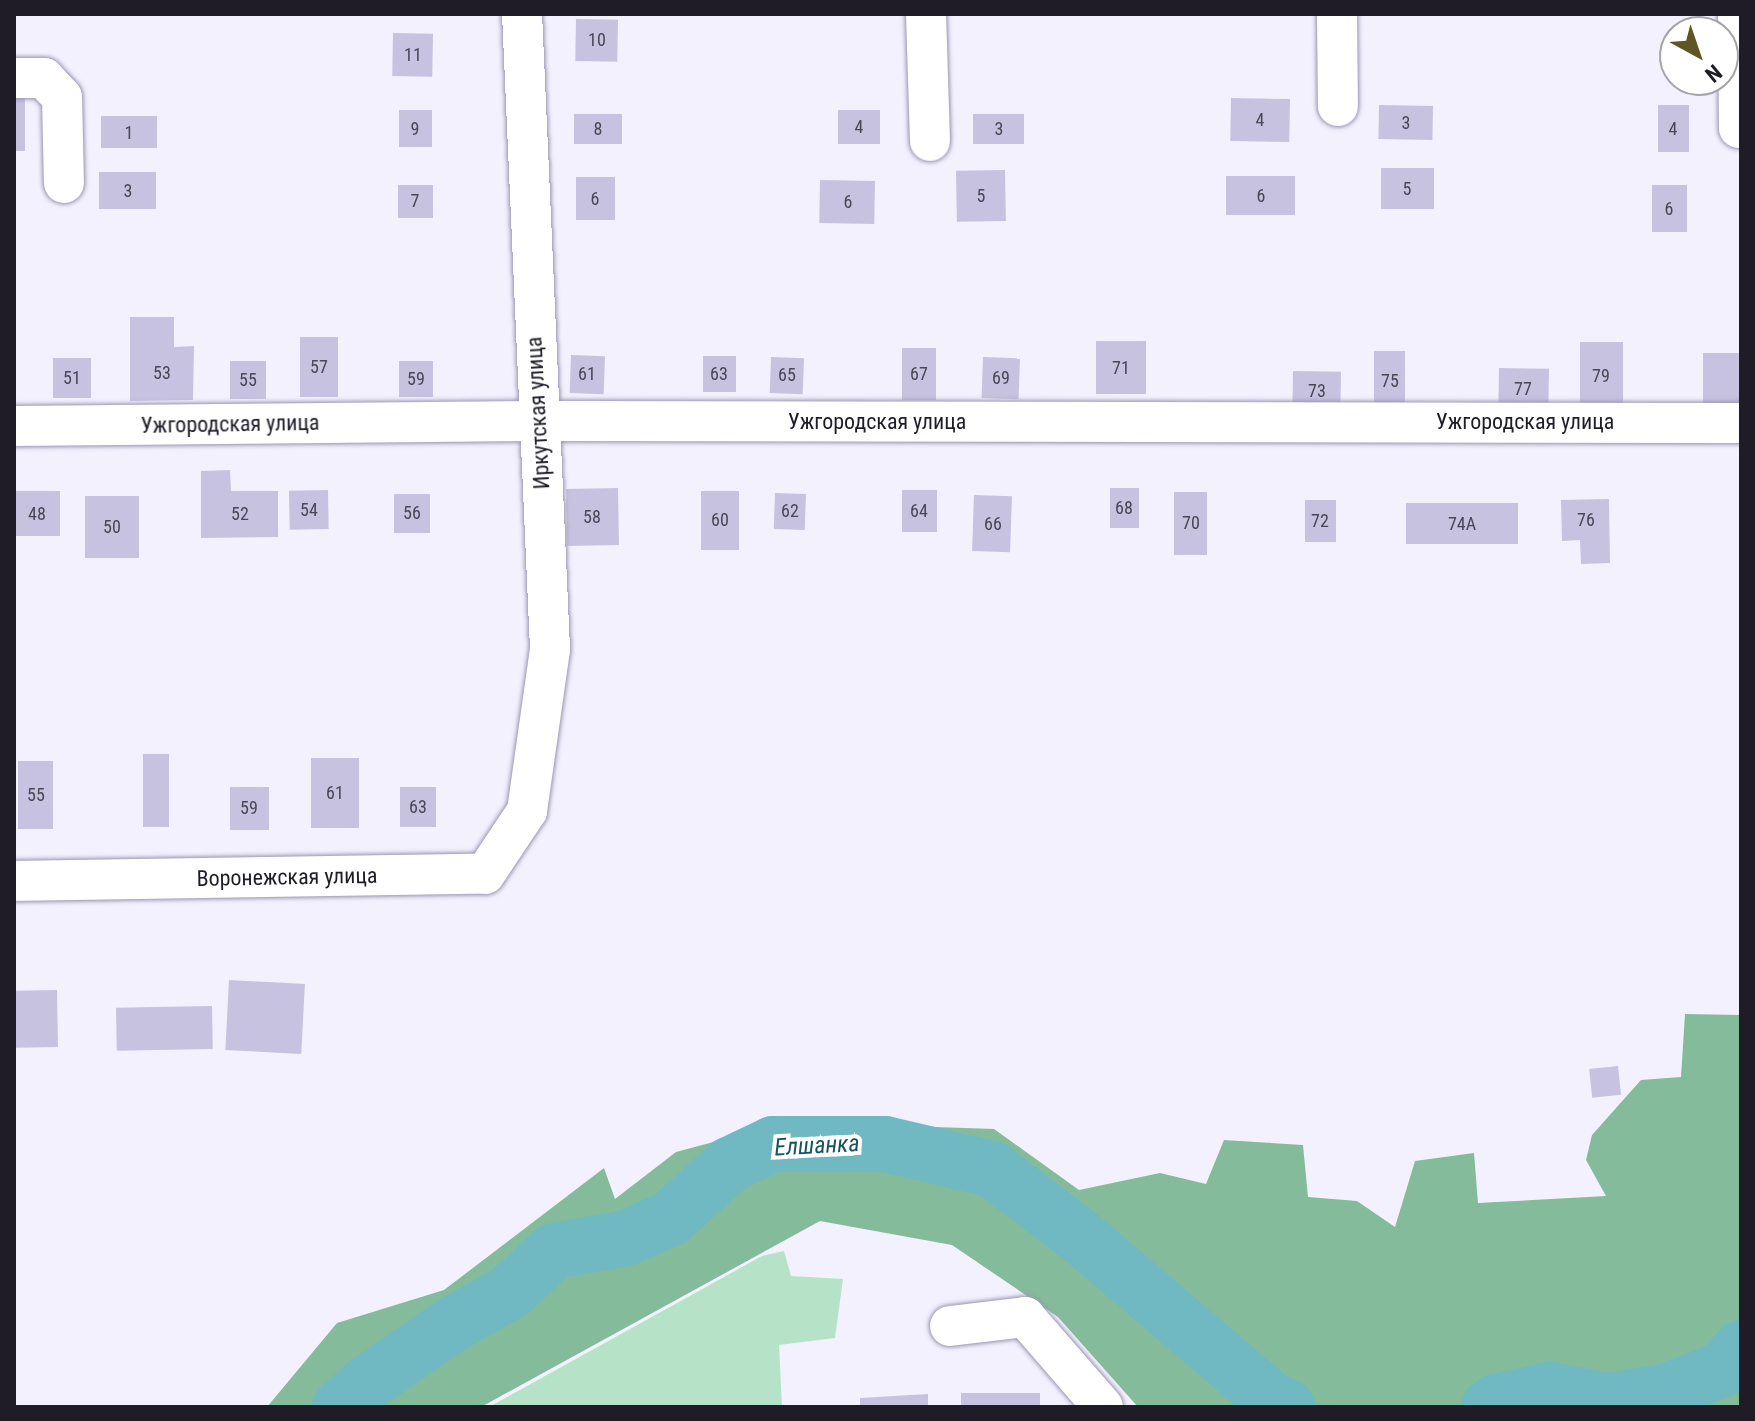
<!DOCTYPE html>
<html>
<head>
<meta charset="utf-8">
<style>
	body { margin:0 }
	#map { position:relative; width:1755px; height:1421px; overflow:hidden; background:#f3f1fe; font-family:"Roboto Condensed",sans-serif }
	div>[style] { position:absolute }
	.green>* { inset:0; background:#b6e2c7 }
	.forest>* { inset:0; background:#84bb9b }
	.river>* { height:56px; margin:-28px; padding:0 28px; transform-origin:28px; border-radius:28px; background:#70b9c3 }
	.building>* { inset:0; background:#c7c2e0; transform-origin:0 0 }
	.roads { filter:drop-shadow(0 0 2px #9b96b2) drop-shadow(0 0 2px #9b96b2) }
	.minor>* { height:40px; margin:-20px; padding:0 20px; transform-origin:20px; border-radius:20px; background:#fff }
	span { translate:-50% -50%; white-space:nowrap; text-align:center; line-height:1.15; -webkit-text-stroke:8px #fff; paint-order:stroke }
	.number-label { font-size:18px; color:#494655 }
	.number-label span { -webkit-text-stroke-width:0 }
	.street-label { font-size:22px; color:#1f1c27 }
	.water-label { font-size:24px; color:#14545b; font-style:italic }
	.frame { position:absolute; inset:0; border:16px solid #1f1c27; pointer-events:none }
	.north { position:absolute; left:1659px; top:16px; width:80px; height:80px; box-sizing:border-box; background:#fff; border:2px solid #a5a4a9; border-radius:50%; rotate:140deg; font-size:22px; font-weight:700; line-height:32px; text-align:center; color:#1f1c27 }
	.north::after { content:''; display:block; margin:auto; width:28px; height:36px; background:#5f5723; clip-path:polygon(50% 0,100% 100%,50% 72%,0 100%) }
</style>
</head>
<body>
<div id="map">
	<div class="green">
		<i style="clip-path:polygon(784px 1251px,791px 1276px,843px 1279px,835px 1338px,779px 1345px,782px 1407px,489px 1407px,762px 1256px)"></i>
	</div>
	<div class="forest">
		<i style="clip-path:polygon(1685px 1014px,1741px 1015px,1741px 1407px,1138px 1407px,1058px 1317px,952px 1245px,820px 1221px,481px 1407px,267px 1407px,337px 1323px,444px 1290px,604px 1168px,615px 1199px,676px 1152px,788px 1122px,994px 1129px,1079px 1190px,1160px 1173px,1206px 1184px,1224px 1140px,1303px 1145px,1308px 1197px,1357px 1201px,1395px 1227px,1415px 1161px,1474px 1153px,1478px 1203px,1606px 1196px,1586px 1160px,1592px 1135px,1641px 1080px,1681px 1077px)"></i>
	</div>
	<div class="river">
		<i style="left:340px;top:1407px;width:35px;rotate:-41deg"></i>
		<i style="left:366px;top:1384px;width:106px;rotate:-34.6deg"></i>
		<i style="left:453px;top:1324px;width:65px;rotate:-29.3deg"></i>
		<i style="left:510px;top:1292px;width:60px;rotate:-43deg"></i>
		<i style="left:554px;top:1251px;width:73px;rotate:-10.2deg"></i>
		<i style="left:626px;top:1238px;width:49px;rotate:-24deg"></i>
		<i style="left:671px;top:1218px;width:79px;rotate:-42.4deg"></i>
		<i style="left:729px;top:1165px;width:49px;rotate:-25.5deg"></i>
		<i style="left:773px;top:1144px;width:112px"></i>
		<i style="left:885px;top:1144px;width:110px;rotate:13.2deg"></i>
		<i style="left:992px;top:1169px;width:113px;rotate:37.5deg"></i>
		<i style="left:1082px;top:1238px;width:250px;rotate:40.5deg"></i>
		<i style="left:1272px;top:1400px;width:17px;rotate:25deg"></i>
		<i style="left:1489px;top:1407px;width:9px;rotate:-36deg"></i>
		<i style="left:1496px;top:1402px;width:55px;rotate:-12.5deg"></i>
		<i style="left:1550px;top:1390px;width:59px;rotate:10.7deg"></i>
		<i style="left:1608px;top:1401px;width:60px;rotate:-9.6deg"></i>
		<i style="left:1667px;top:1391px;width:60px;rotate:-21.4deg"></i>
		<i style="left:1723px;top:1369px;width:28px;rotate:-49deg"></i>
	</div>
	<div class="building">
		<i style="left:576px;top:19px;width:42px;height:42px;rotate:1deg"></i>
		<i style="left:393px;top:33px;width:40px;height:43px;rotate:1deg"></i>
		<i style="left:14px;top:96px;width:11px;height:55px"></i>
		<i style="left:1231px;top:98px;width:59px;height:43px;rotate:1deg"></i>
		<i style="left:1379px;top:105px;width:54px;height:34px;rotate:1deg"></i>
		<i style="left:1689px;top:105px;width:47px;height:31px;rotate:90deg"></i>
		<i style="left:432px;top:110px;width:37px;height:33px;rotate:90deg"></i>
		<i style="left:838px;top:110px;width:42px;height:34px"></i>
		<i style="left:574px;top:114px;width:48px;height:30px"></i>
		<i style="left:973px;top:114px;width:51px;height:30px"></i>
		<i style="left:157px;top:116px;width:32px;height:56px;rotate:90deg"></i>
		<i style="left:1381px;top:168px;width:53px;height:41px"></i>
		<i style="left:1005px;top:170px;width:51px;height:49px;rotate:89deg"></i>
		<i style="left:99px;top:172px;width:57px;height:37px"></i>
		<i style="left:1295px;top:176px;width:39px;height:69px;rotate:90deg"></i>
		<i style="left:576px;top:177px;width:39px;height:43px"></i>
		<i style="left:820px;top:180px;width:55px;height:43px;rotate:1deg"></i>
		<i style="left:398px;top:185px;width:35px;height:33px"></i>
		<i style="left:1652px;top:185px;width:35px;height:47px"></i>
		<i style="clip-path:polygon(130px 317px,174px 317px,174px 347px,194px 346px,193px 400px,130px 401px)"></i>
		<i style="left:300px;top:337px;width:38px;height:60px"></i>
		<i style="left:1096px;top:341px;width:50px;height:53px"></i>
		<i style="left:1580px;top:342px;width:43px;height:68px"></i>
		<i style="left:902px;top:348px;width:34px;height:52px"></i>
		<i style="left:1374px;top:351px;width:31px;height:60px"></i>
		<i style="left:1703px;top:353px;width:38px;height:53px"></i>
		<i style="left:571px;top:355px;width:34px;height:38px;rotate:2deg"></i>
		<i style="left:703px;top:356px;width:33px;height:36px"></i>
		<i style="left:771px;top:357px;width:33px;height:36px;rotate:2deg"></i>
		<i style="left:983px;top:357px;width:37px;height:41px;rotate:2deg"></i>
		<i style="left:53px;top:358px;width:38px;height:40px"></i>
		<i style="left:230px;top:361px;width:36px;height:38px"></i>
		<i style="left:399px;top:361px;width:34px;height:36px"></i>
		<i style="left:1499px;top:368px;width:50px;height:40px;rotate:1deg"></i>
		<i style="left:1293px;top:371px;width:48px;height:39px;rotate:1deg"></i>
		<i style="clip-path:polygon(230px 470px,231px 491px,278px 491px,278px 537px,201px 538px,201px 471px)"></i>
		<i style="left:618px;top:488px;width:57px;height:52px;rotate:89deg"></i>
		<i style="left:1110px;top:488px;width:29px;height:40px"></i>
		<i style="left:328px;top:490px;width:39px;height:39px;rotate:89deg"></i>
		<i style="left:902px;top:490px;width:35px;height:42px"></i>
		<i style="left:14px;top:491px;width:46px;height:45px"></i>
		<i style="left:701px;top:491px;width:38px;height:59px"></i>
		<i style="left:1174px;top:492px;width:33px;height:63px"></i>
		<i style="left:775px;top:493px;width:31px;height:36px;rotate:2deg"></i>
		<i style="left:430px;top:494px;width:39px;height:36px;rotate:90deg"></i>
		<i style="left:974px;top:495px;width:38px;height:56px;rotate:2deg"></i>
		<i style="left:139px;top:496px;width:62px;height:54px;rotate:90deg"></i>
		<i style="clip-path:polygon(1609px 499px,1610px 563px,1581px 564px,1580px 540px,1562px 541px,1561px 500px)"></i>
		<i style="left:1305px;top:500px;width:31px;height:42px"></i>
		<i style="left:1406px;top:503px;width:112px;height:41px"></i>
		<i style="left:143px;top:754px;width:26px;height:73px"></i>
		<i style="left:311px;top:758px;width:48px;height:70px"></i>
		<i style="left:18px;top:761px;width:35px;height:68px"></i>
		<i style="left:230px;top:787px;width:39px;height:43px"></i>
		<i style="left:400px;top:787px;width:36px;height:40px"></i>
		<i style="left:229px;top:980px;width:76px;height:70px;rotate:3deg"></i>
		<i style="left:57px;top:990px;width:57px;height:43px;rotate:89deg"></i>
		<i style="left:212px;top:1006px;width:43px;height:96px;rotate:89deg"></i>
		<i style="left:1618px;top:1066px;width:29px;height:29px;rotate:84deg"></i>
		<i style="left:1040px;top:1393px;width:14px;height:79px;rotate:90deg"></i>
		<i style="clip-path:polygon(928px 1394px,928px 1407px,860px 1407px,860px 1398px)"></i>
	</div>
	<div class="roads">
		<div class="minor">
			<i style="left:926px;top:14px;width:127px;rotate:88.2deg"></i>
			<i style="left:1337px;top:14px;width:92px;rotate:89.4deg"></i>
			<i style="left:1738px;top:14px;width:114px;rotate:89.5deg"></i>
			<i style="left:14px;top:78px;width:30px"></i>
			<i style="left:44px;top:78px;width:26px;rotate:47deg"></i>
			<i style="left:62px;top:97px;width:86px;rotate:88.7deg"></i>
			<i style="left:14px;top:426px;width:524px;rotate:-0.55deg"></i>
			<i style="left:538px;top:421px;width:1203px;rotate:0.1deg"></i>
			<i style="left:14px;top:881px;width:471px;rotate:-0.9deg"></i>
			<i style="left:485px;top:874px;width:76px;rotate:-56.3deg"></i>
			<i style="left:527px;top:811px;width:164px;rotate:-81.9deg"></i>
			<i style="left:550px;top:649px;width:636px;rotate:-92.52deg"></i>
			<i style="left:950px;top:1326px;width:76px;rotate:-6.8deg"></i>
			<i style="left:1025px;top:1317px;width:119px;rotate:49.1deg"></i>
		</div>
	</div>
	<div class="number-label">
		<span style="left:597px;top:40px">10</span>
		<span style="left:413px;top:55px">11</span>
		<span style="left:1260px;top:120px">4</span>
		<span style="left:1406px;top:123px">3</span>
		<span style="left:859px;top:127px">4</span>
		<span style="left:415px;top:129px">9</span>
		<span style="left:598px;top:129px">8</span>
		<span style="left:999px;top:129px">3</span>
		<span style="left:1673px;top:129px">4</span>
		<span style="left:129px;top:133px">1</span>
		<span style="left:1407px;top:189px">5</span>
		<span style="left:128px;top:191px">3</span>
		<span style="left:981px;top:196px">5</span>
		<span style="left:1261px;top:196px">6</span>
		<span style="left:595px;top:199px">6</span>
		<span style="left:415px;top:201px">7</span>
		<span style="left:848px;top:202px">6</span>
		<span style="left:1669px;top:209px">6</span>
		<span style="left:319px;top:367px">57</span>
		<span style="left:1121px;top:368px">71</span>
		<span style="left:162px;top:373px">53</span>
		<span style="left:587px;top:374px">61</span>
		<span style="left:719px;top:374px">63</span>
		<span style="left:919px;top:374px">67</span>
		<span style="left:787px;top:375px">65</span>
		<span style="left:1601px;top:376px">79</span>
		<span style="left:72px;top:378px">51</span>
		<span style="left:1001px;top:378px">69</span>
		<span style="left:416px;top:379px">59</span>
		<span style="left:248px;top:380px">55</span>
		<span style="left:1390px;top:381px">75</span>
		<span style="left:1523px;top:389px">77</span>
		<span style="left:1317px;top:391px">73</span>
		<span style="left:1124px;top:508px">68</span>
		<span style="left:309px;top:510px">54</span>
		<span style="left:790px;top:511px">62</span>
		<span style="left:919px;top:511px">64</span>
		<span style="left:412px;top:513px">56</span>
		<span style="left:37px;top:514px">48</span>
		<span style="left:240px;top:514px">52</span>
		<span style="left:592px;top:517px">58</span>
		<span style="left:720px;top:520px">60</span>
		<span style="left:1586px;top:520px">76</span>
		<span style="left:1320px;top:521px">72</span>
		<span style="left:1191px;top:523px">70</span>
		<span style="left:993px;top:524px">66</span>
		<span style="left:1462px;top:524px">74А</span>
		<span style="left:112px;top:527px">50</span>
		<span style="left:335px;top:793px">61</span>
		<span style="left:36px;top:795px">55</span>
		<span style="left:418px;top:807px">63</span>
		<span style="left:249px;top:808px">59</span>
	</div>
	<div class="street-label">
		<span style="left:538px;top:413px;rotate:-93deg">Иркутская улица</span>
		<span style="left:877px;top:422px">Ужгородская улица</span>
		<span style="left:1525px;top:422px">Ужгородская улица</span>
		<span style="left:230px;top:424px;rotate:-1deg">Ужгородская улица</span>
		<span style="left:287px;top:877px;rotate:-1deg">Воронежская улица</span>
	</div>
	<div class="water-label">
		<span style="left:817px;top:1146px;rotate:-3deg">Елшанка</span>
	</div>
	<div class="frame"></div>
	<div class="north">N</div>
</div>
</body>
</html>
